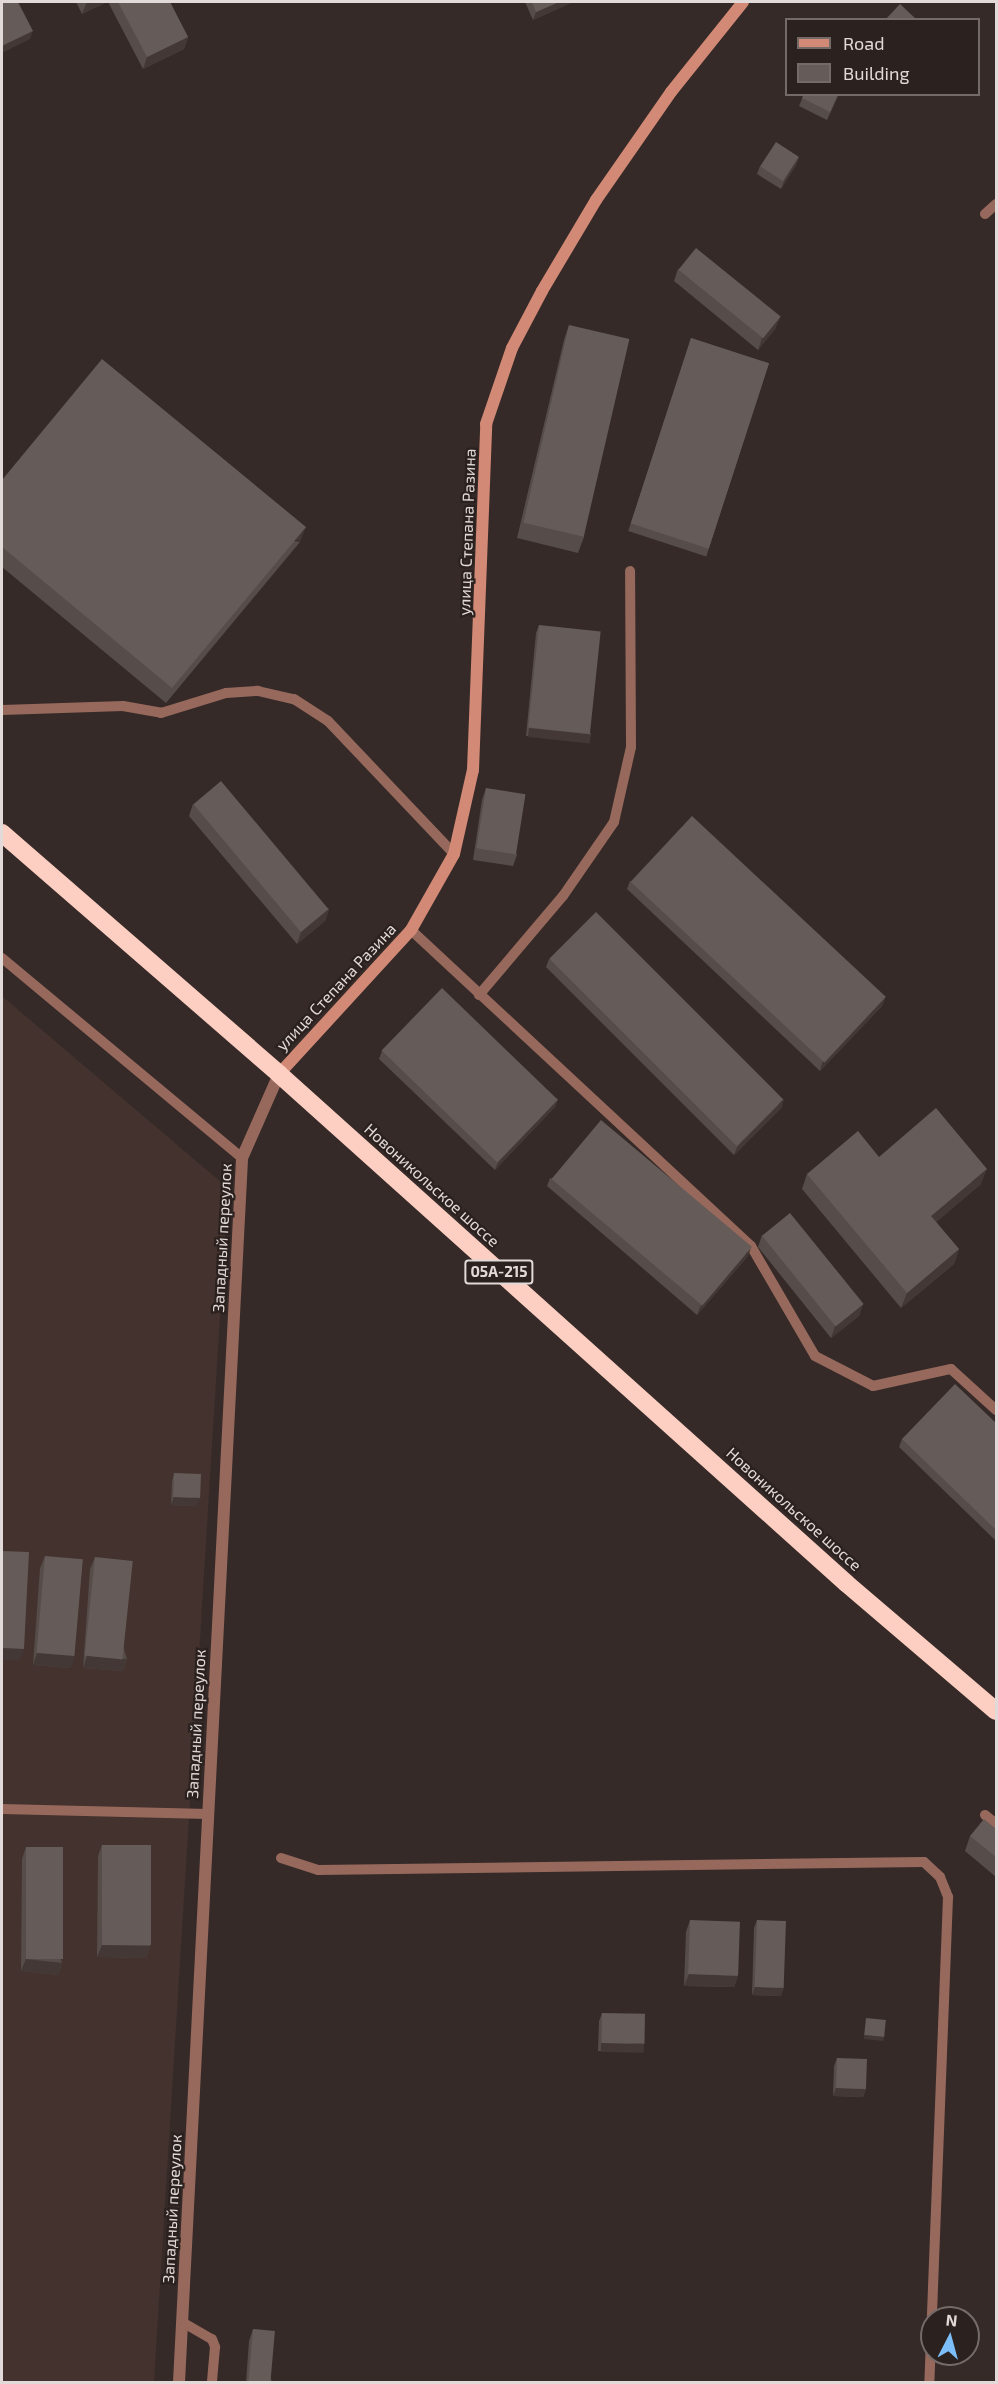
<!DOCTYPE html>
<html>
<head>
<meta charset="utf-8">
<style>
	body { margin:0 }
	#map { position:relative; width:998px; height:2384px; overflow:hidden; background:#352a28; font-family:"Exo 2",sans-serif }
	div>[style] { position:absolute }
	.built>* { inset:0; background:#43322d }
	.lane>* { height:10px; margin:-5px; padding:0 5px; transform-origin:5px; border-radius:5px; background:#97695c }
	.street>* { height:12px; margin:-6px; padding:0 6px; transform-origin:6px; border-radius:6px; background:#97695c }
	.secondary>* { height:12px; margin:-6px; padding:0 6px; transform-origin:6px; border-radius:6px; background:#d28975 }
	.highway>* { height:18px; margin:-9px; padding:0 9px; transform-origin:9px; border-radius:9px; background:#fdcfc2 }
	.wall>* { inset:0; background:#564c49; transform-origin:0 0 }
	.shaded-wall>* { inset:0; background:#433835; transform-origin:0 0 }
	.building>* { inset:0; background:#655b58; transform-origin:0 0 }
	span { translate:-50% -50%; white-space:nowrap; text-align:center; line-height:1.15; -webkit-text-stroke:4.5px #2b211e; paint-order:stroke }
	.shield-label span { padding:2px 4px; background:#2b211e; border:2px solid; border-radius:4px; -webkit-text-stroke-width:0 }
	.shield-label { font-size:15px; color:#e1dad8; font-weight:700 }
	.street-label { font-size:16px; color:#e1dad8 }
	.frame { position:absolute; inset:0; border:3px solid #e1dad8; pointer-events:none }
	.legend { position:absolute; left:785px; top:18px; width:195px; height:78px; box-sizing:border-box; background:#2b211e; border:2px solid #746b68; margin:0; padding:8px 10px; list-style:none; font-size:18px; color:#e1dad8 }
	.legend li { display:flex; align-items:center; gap:12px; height:30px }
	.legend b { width:30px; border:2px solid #746b68 }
	.north { position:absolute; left:920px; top:2306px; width:60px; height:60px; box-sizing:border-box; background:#2b211e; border:2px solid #746b68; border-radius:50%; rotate:6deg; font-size:16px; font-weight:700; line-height:24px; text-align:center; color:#e1dad8 }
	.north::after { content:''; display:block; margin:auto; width:21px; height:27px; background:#7cbef9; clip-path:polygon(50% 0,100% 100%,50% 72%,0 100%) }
</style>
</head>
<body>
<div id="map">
	<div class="built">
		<i style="clip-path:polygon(2px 996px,228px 1188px,154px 2382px,2px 2382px)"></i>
	</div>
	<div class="lane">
		<i style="left:985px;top:214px;width:15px;rotate:-42deg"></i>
		<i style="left:2px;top:710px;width:121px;rotate:-1.9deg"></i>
		<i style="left:123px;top:706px;width:39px;rotate:10deg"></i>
		<i style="left:161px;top:713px;width:68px;rotate:-17.1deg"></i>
		<i style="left:226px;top:693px;width:32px;rotate:-4deg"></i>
		<i style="left:258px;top:691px;width:37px;rotate:13deg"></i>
		<i style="left:294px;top:699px;width:40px;rotate:32.9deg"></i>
		<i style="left:328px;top:721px;width:183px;rotate:46.5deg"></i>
		<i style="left:411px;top:930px;width:464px;rotate:42.9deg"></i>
		<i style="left:751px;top:1246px;width:127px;rotate:59.8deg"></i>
		<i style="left:815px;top:1356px;width:65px;rotate:27.3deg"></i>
		<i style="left:873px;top:1386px;width:80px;rotate:-12.3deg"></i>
		<i style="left:951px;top:1369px;width:61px;rotate:42.3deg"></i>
		<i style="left:2px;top:958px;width:312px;rotate:39.8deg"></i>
		<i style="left:479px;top:995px;width:130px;rotate:-49.7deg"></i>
		<i style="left:563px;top:896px;width:90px;rotate:-55.4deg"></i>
		<i style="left:614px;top:822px;width:77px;rotate:-77.2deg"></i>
		<i style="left:631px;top:747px;width:176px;rotate:-90.3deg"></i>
		<i style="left:2px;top:1809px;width:206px;rotate:1.4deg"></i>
		<i style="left:985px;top:1815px;width:14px;rotate:39deg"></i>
		<i style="left:281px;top:1858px;width:39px;rotate:18deg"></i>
		<i style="left:318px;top:1870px;width:606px;rotate:-0.76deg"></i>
		<i style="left:924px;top:1862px;width:22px;rotate:43deg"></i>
		<i style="left:940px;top:1877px;width:22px;rotate:68deg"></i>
		<i style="left:948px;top:1897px;width:485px;rotate:92.2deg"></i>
		<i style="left:182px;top:2322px;width:34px;rotate:30deg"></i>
		<i style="left:212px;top:2339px;width:9px;rotate:69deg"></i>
		<i style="left:215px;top:2347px;width:35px;rotate:95deg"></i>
	</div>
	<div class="street">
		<i style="left:179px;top:2382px;width:1226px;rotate:-87.05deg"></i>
		<i style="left:242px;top:1158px;width:92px;rotate:-66.2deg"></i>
	</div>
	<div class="secondary">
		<i style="left:279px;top:1074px;width:195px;rotate:-47.5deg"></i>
		<i style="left:411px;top:930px;width:87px;rotate:-60.5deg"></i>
		<i style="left:454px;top:854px;width:86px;rotate:-77.3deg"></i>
		<i style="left:473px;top:770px;width:346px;rotate:-87.8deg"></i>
		<i style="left:486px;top:424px;width:80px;rotate:-71.1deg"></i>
		<i style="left:512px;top:348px;width:64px;rotate:-62.2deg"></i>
		<i style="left:542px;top:291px;width:106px;rotate:-59.3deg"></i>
		<i style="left:596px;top:200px;width:131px;rotate:-55.2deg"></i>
		<i style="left:671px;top:92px;width:115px;rotate:-51.3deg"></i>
	</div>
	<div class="highway">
		<i style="left:2px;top:833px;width:367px;rotate:41deg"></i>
		<i style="left:279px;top:1074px;width:762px;rotate:41.91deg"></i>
		<i style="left:846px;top:1583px;width:197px;rotate:40.5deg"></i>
	</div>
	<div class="wall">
		<i style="clip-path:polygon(76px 2px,107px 2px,82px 14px)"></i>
		<i style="clip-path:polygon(108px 2px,170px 2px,188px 37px,184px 49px,143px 69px)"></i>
		<i style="clip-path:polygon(525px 2px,573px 2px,533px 20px)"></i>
		<i style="clip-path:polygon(804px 94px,839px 94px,827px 120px,799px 106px)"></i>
		<i style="clip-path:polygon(799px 157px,796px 165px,781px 189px,757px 174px,760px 166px)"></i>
		<i style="clip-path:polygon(678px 269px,780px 317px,775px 329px,758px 350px,674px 281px)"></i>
		<i style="clip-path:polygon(569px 325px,584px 537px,578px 553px,517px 538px,564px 340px)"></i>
		<i style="left:691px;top:338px;width:82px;height:203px;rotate:18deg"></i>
		<i style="clip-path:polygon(2px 480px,300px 542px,166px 703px,2px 567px)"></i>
		<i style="clip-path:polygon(539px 625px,591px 734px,589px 742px,526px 736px,536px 633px)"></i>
		<i style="clip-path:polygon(486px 788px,517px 855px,513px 866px,473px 860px,482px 800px)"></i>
		<i style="clip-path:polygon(193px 804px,329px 909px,325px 921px,297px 944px,189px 816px)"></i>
		<i style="clip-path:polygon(630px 881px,885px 998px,882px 1006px,820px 1071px,627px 889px)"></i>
		<i style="clip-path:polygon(549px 959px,782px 1107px,734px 1155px,546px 967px)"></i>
		<i style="clip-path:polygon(382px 1051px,558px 1099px,555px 1107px,495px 1170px,379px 1059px)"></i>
		<i style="clip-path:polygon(879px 1157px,981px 1184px,936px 1222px,959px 1249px,954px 1264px,901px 1308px,802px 1189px,807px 1174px)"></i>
		<i style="clip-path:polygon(550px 1178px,748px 1256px,697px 1315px,547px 1186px)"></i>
		<i style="clip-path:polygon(762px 1235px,863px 1304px,859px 1316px,831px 1338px,758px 1247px)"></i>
		<i style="clip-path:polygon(996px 1423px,996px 1541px,899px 1447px,902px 1439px)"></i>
		<i style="clip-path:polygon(174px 1473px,197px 1506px,171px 1505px,172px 1481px)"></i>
		<i style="clip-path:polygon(45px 1556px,71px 1668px,33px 1665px,40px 1568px)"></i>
		<i style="clip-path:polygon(95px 1557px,127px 1659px,123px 1671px,83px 1668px,90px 1569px)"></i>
		<i style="clip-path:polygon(996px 1829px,996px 1877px,965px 1851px,970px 1836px)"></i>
		<i style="clip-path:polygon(102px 1845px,150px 1946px,146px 1958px,97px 1957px,98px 1856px)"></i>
		<i style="clip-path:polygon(26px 1847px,62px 1963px,58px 1975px,21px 1971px,22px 1859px)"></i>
		<i style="clip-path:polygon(690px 1920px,738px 1976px,734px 1987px,684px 1986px,686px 1932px)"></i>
		<i style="clip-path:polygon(757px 1920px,781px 1996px,752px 1995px,754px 1928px)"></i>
		<i style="clip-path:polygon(602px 2013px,642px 2052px,598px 2051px,599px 2021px)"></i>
		<i style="clip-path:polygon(837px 2058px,866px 2089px,863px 2097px,833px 2096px,834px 2066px)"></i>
		<i style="clip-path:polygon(253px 2329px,272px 2382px,246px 2382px,249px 2341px)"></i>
	</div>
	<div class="shaded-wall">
		<i style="clip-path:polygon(87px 2px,107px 2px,82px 14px)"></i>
		<i style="clip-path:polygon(559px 2px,573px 2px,533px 20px,536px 12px)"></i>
		<i style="clip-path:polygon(33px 31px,30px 39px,2px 53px,2px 46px)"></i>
		<i style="clip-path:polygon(188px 37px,184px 49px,143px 69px,147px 57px)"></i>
		<i style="clip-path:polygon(799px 157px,796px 165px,781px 189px,784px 181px)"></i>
		<i style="clip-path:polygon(780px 317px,775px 329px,758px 350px,762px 338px)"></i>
		<i style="left:306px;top:527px;width:16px;height:209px;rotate:112deg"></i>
		<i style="left:529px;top:728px;width:62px;height:9px;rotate:6deg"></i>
		<i style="clip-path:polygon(329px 909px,325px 921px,297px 944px,301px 932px)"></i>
		<i style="clip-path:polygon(885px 998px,882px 1006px,820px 1071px,822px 1063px)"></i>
		<i style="clip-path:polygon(558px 1099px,555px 1107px,495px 1170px,498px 1162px)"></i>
		<i style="clip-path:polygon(784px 1099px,782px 1107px,734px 1155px,737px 1147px)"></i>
		<i style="clip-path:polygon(987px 1169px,981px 1184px,926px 1231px,931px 1216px)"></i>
		<i style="clip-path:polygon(751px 1248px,748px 1256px,697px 1315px,700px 1307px)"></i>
		<i style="clip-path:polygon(959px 1249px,954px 1264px,901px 1308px,907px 1293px)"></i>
		<i style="clip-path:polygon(863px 1304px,859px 1316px,831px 1338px,835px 1326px)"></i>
		<i style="clip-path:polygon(174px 1497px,200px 1498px,197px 1506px,171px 1505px)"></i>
		<i style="clip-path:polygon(2px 1648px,24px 1649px,20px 1660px,2px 1660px)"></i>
		<i style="clip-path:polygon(37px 1653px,75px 1656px,71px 1668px,33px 1665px)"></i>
		<i style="clip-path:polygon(87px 1656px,127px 1659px,123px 1671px,83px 1668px)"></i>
		<i style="clip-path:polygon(102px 1945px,150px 1946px,146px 1958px,97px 1957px)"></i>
		<i style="clip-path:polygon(26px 1959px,62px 1963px,58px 1975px,21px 1971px)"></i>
		<i style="clip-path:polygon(689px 1974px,738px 1976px,734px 1987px,684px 1986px)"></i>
		<i style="clip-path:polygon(755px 1987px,784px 1988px,781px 1996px,752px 1995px)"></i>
		<i style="left:864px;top:2035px;width:20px;height:4px;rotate:6deg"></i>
		<i style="left:601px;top:2043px;width:43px;height:9px;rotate:1deg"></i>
		<i style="clip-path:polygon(836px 2088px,866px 2089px,863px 2097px,833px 2096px)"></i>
	</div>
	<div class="building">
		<i style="clip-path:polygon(2px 2px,18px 2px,33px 31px,2px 46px)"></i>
		<i style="clip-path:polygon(118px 2px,170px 2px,188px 37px,147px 57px)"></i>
		<i style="clip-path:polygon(532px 2px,559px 2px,536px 12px)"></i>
		<i style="clip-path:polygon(900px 4px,917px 20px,885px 20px)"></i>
		<i style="clip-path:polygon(804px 94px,838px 94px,830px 112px,802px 98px)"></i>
		<i style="left:776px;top:142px;width:27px;height:29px;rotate:33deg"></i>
		<i style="left:696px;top:248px;width:109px;height:28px;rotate:39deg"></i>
		<i style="left:569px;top:325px;width:62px;height:203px;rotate:13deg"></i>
		<i style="left:691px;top:338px;width:82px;height:195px;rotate:18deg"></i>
		<i style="clip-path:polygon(102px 359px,306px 527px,172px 688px,2px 547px,2px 480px)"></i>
		<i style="left:539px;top:625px;width:62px;height:103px;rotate:6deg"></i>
		<i style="left:221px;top:781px;width:167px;height:36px;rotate:50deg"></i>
		<i style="left:486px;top:788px;width:40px;height:61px;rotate:9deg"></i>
		<i style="left:692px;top:816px;width:265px;height:90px;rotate:43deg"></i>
		<i style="left:596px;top:912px;width:265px;height:66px;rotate:45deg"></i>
		<i style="left:442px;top:988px;width:161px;height:87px;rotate:44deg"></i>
		<i style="clip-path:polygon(936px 1108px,987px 1169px,931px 1216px,959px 1249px,907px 1293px,807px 1174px,858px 1131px,879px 1157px)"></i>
		<i style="left:601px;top:1120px;width:197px;height:77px;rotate:40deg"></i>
		<i style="left:790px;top:1213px;width:117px;height:36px;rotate:51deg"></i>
		<i style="clip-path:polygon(955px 1384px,996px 1423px,996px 1530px,902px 1439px)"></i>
		<i style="left:174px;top:1473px;width:27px;height:24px;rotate:2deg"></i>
		<i style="clip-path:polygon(2px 1551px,29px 1552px,24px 1649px,2px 1648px)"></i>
		<i style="left:45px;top:1556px;width:38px;height:97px;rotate:5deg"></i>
		<i style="left:95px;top:1557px;width:38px;height:99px;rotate:6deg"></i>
		<i style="clip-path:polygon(984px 1819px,996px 1829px,996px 1857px,970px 1836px)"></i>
		<i style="left:102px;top:1845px;width:49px;height:100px"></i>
		<i style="left:26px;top:1847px;width:37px;height:112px"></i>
		<i style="left:690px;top:1920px;width:50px;height:54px;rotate:2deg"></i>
		<i style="left:757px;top:1920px;width:29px;height:67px;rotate:2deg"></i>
		<i style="left:602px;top:2013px;width:43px;height:30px;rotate:1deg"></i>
		<i style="left:866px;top:2018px;width:20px;height:17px;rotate:6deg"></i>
		<i style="left:837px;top:2058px;width:30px;height:30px;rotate:2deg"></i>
		<i style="left:253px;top:2329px;width:22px;height:53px;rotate:5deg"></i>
	</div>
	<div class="shield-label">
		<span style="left:499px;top:1272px">05А-215</span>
	</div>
	<div class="street-label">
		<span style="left:467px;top:532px;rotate:-88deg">улица Степана Разина</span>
		<span style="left:336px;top:987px;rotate:-47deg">улица Степана Разина</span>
		<span style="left:432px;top:1185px;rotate:42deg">Новоникольское шоссе</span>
		<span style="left:222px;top:1238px;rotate:-87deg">Западный переулок</span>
		<span style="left:794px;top:1509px;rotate:42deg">Новоникольское шоссе</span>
		<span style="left:196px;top:1724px;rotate:-87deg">Западный переулок</span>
		<span style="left:172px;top:2209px;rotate:-87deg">Западный переулок</span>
	</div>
	<div class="frame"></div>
	<ul class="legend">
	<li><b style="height:8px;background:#d28975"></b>Road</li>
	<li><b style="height:16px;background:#655b58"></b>Building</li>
	</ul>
	<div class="north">N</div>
</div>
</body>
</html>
